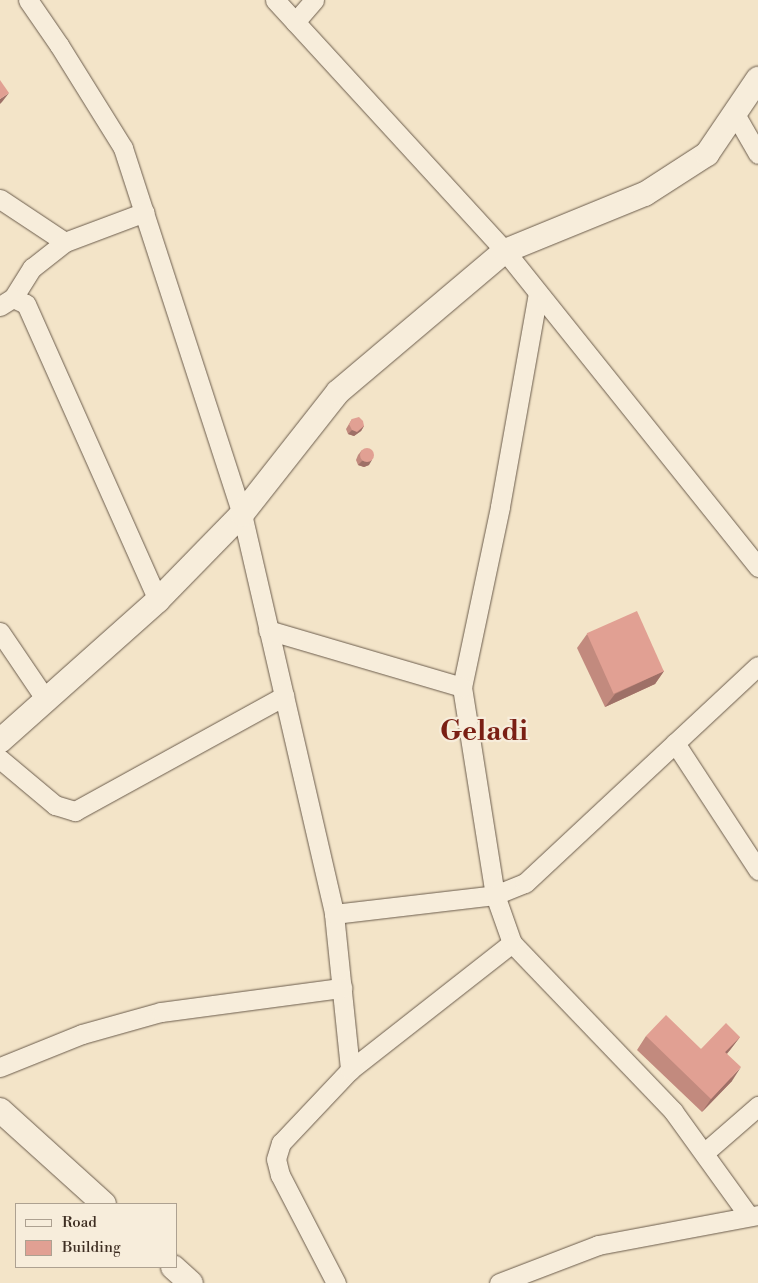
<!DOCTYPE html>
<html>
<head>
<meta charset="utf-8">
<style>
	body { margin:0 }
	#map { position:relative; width:758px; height:1283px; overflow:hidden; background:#f3e4c8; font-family:"Libre Bodoni",serif }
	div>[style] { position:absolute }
	.roads { filter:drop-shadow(0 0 1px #6b5c4c) drop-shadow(0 0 1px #6b5c4c) }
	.minor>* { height:19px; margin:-9.5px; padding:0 9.5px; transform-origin:9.5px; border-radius:9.5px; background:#f7eddb }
	.tertiary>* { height:24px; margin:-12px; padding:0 12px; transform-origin:12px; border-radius:12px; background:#f7eddb }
	.wall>* { inset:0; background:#c28a7e }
	.shaded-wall>* { inset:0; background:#9e7067 }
	.building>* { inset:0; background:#e1a093; transform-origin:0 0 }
	.round { border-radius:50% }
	span { translate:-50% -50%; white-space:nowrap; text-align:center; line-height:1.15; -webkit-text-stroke:4.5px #f7eddb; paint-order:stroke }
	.town-label { font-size:28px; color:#7a1f14; font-weight:700 }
	.legend { position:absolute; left:15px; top:1203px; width:162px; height:65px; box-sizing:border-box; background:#f7eddb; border:1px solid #ada191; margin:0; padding:6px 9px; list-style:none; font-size:15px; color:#3e2e22 }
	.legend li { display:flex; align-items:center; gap:10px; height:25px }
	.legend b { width:25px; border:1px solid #ada191 }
</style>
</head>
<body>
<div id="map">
	<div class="roads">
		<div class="minor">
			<i style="left:28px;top:0;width:55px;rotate:55.4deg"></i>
			<i style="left:59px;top:45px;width:121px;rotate:58.1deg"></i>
			<i style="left:123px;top:148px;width:385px;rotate:72deg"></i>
			<i style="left:242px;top:514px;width:410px;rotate:77deg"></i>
			<i style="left:334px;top:914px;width:157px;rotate:84.1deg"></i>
			<i style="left:275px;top:0;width:340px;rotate:47.5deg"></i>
			<i style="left:505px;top:251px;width:405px;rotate:51.3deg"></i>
			<i style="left:295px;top:22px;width:29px;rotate:-49deg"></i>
			<i style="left:735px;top:114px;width:46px;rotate:60.1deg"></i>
			<i style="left:0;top:199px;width:78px;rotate:33.5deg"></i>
			<i style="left:538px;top:293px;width:217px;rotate:100.1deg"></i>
			<i style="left:500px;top:507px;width:184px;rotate:101.9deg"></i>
			<i style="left:462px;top:687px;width:211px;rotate:81deg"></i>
			<i style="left:495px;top:895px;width:51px;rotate:70.5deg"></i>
			<i style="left:512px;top:943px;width:233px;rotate:46.2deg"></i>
			<i style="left:673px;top:1111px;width:128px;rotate:54.2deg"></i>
			<i style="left:13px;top:298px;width:36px;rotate:-58deg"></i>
			<i style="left:32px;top:268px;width:42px;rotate:-38.2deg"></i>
			<i style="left:65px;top:242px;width:85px;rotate:-20.6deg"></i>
			<i style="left:0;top:306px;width:15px;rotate:-32deg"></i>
			<i style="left:13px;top:298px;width:14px;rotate:25deg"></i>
			<i style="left:26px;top:304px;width:324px;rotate:66deg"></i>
			<i style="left:268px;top:630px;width:202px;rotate:16.4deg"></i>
			<i style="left:0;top:632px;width:82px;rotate:55.9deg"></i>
			<i style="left:675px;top:743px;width:152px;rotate:56.8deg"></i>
			<i style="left:0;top:759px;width:72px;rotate:39.9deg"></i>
			<i style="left:55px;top:805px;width:21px;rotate:17deg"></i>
			<i style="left:75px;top:811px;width:239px;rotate:-28.8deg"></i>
			<i style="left:334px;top:914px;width:162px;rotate:-6.7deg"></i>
			<i style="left:495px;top:895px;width:32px;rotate:-22deg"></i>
			<i style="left:525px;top:883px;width:318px;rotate:-43deg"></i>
			<i style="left:0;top:1067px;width:88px;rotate:-21.9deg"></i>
			<i style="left:82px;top:1034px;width:82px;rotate:-15.6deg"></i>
			<i style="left:161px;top:1012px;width:183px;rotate:-7.6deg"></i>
			<i style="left:704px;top:1153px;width:72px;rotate:-41deg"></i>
			<i style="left:336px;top:1283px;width:122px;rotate:-117.4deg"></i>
			<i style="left:280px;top:1175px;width:16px;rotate:-104deg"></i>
			<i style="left:276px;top:1159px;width:17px;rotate:-73deg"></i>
			<i style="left:281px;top:1143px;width:100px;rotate:-46.6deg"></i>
			<i style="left:350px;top:1070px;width:206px;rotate:-38.1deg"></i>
			<i style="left:499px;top:1283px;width:106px;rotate:-21deg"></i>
			<i style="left:598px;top:1245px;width:163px;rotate:-10.6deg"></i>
		</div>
		<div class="tertiary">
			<i style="left:0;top:741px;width:212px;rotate:-41.7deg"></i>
			<i style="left:158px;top:600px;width:120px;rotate:-45.7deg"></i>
			<i style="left:242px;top:514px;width:155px;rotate:-51.8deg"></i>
			<i style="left:338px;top:392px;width:219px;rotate:-40.2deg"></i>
			<i style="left:505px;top:251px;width:151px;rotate:-22.2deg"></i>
			<i style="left:645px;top:194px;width:74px;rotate:-32.8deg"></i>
			<i style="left:707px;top:154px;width:91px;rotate:-55.8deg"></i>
			<i style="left:0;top:1110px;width:140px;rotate:42.1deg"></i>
			<i style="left:173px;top:1267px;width:24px;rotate:42deg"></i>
		</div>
	</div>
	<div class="wall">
		<i style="clip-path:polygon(352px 419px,364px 426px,361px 431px,354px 436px,348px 434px,346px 429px)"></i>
		<i style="clip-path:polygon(362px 450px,369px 465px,364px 467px,358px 465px,356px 460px,358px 455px)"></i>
		<i style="clip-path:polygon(587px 634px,664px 671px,655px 684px,605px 707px,577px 648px)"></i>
		<i style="clip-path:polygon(646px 1036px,701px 1049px,740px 1037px,727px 1054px,732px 1081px,702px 1112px,637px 1050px)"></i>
	</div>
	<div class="shaded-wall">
		<i style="clip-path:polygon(9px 93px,2px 102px,0 104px,0 99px)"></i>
		<i style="clip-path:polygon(364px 426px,361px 431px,354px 436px,348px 434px,352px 430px)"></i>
		<i style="clip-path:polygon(372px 460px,369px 465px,364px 467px,358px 465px,362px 461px)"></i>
		<i style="clip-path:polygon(664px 671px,655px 684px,605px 707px,615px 694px)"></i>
		<i style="clip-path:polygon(740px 1037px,730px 1050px,716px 1065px,725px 1052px)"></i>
		<i style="clip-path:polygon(741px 1067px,732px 1081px,702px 1112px,711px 1099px)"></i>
	</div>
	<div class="building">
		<i style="clip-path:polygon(0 80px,9px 93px,0 99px)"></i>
		<i style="clip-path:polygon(359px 417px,363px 421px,364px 426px,357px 432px,352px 430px,349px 424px,352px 419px)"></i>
		<i class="round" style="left:360px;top:448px;width:14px;height:14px"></i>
		<i style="left:637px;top:611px;width:66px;height:55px;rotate:66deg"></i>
		<i style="clip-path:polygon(666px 1015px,701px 1049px,726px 1023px,740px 1037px,725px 1052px,741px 1067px,711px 1099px,646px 1036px)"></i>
	</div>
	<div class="town-label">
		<span style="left:484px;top:732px">Geladi</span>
	</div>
	<ul class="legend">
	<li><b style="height:6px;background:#f7eddb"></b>Road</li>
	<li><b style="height:14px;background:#e1a093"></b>Building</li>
	</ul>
</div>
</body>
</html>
